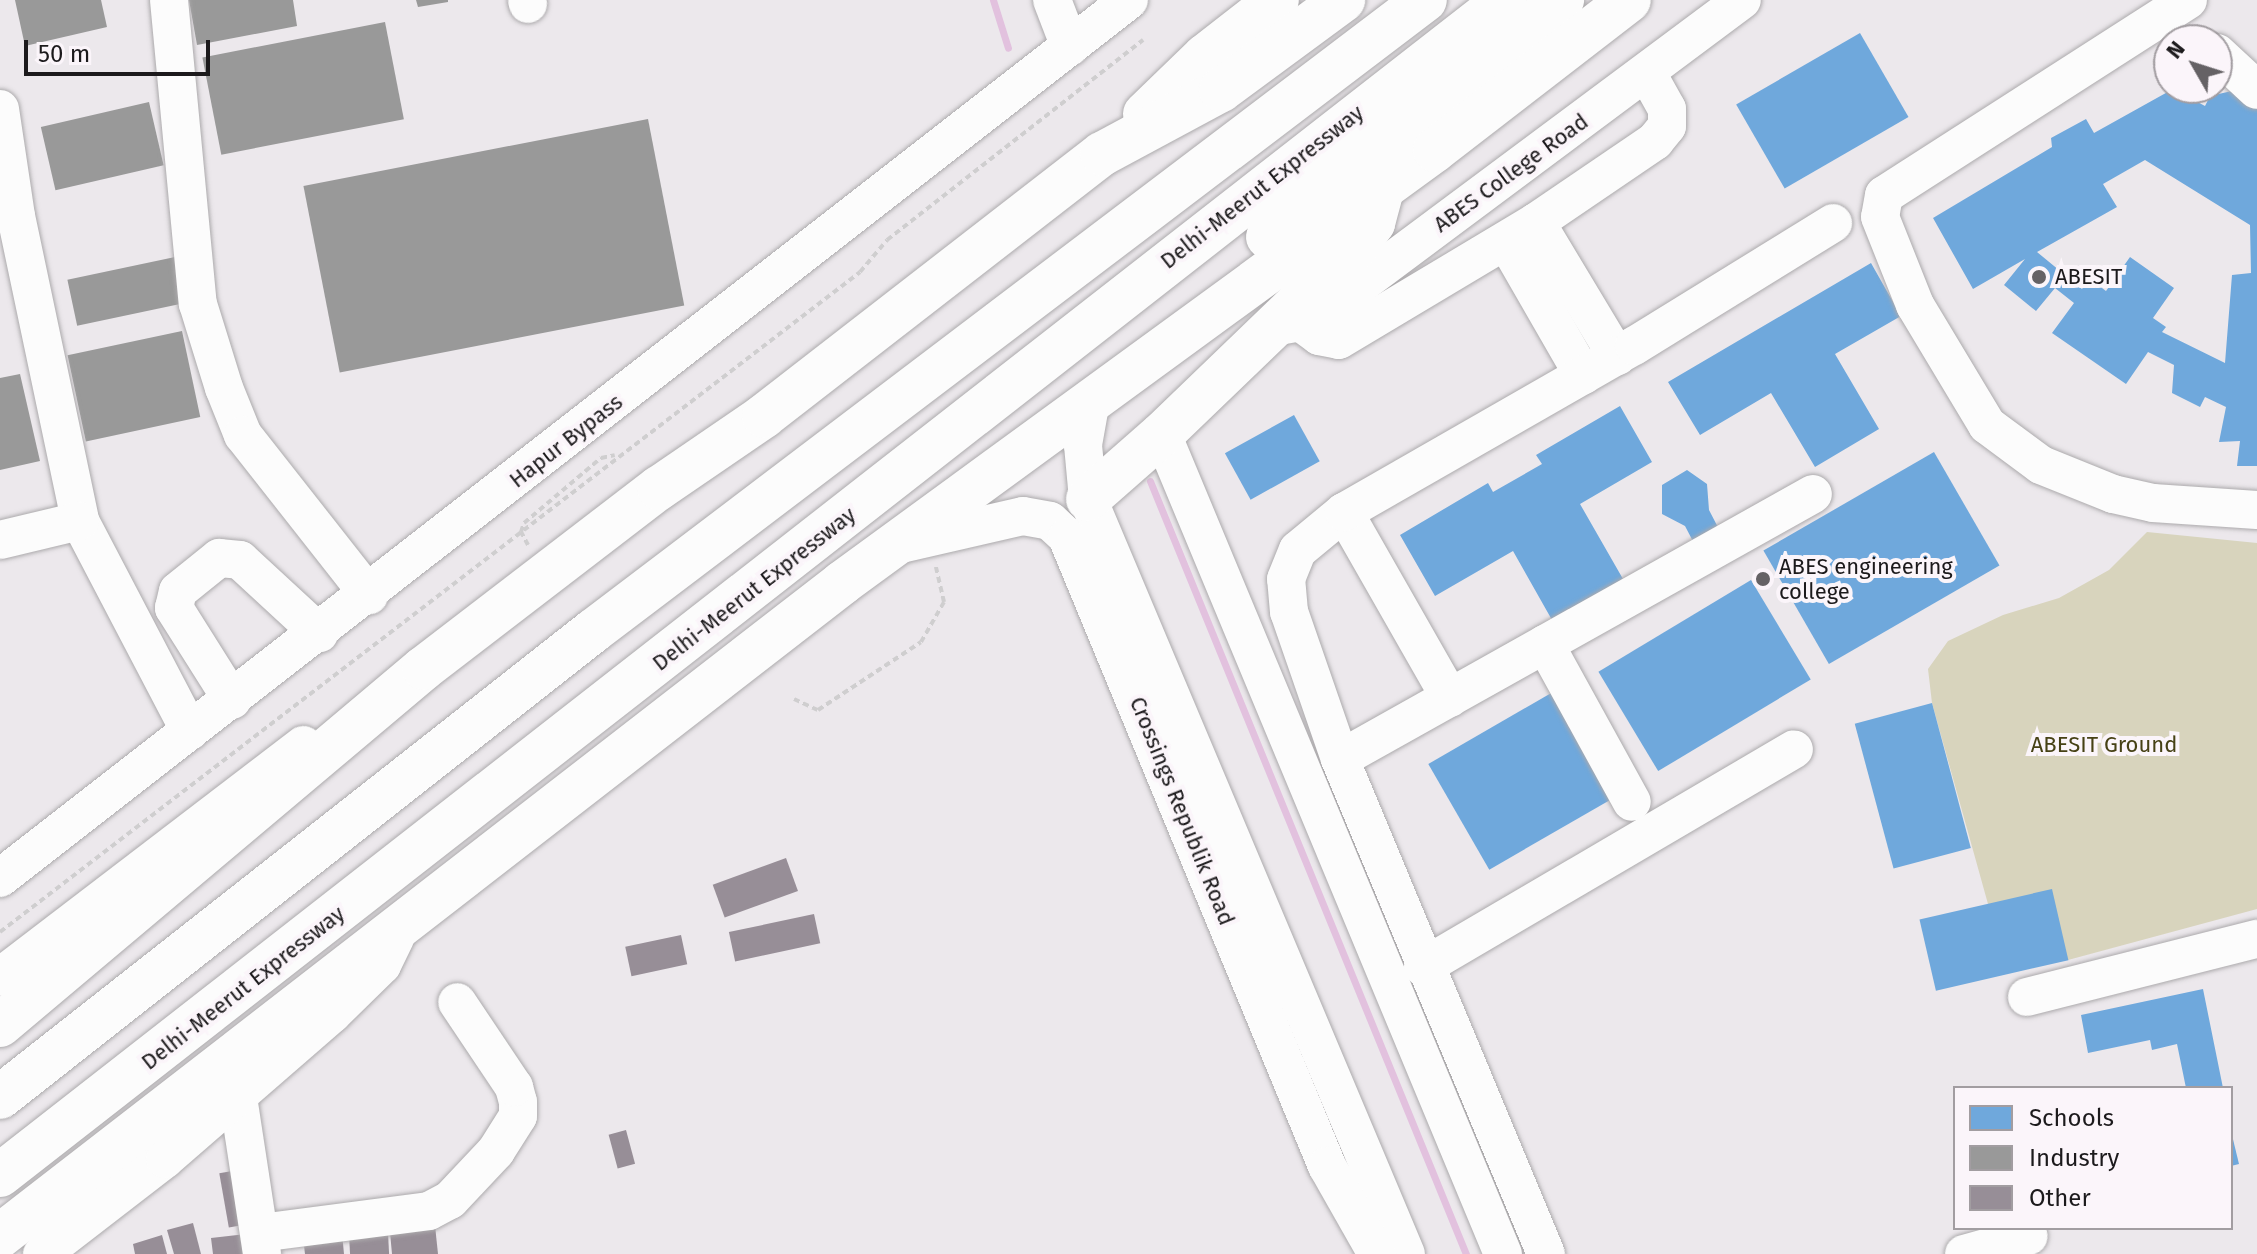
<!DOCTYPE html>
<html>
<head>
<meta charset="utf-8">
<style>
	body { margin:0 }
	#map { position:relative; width:2257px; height:1254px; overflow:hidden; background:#ece8ec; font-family:"Fira Sans",sans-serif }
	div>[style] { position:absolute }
	.green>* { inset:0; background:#d8d4bd }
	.schools>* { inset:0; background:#6fa8dc; transform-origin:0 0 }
	.industry>* { inset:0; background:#999; transform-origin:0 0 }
	.stream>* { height:7px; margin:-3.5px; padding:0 3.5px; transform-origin:3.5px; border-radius:3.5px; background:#e2c1de }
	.building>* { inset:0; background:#978e97; transform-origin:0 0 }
	.path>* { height:4px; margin-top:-2px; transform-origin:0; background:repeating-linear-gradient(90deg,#cfcecf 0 6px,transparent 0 10px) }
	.roads { filter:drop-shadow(0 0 2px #acaaac) drop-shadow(0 0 2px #acaaac) }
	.minor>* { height:38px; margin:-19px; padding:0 19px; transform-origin:19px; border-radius:19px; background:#fcfcfc }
	.highway>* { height:44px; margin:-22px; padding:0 22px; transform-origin:22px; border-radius:22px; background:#fcfcfc }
	.dots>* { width:22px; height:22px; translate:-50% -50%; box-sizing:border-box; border:4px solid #fbf5fa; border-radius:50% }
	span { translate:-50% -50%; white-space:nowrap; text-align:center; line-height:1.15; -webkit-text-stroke:8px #fbf5fa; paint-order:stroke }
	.street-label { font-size:22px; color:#1c1a1c }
	.poi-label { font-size:22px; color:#1c1a1c }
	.left { translate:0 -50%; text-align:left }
	.park-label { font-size:22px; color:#464115 }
	.legend { position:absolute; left:1953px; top:1086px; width:280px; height:144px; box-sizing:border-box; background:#fbf5fa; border:2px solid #a29da1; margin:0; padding:10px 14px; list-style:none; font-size:24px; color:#1c1a1c }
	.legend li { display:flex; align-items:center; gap:16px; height:40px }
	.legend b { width:40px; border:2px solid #a29da1 }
	.north { position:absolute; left:2153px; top:24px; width:80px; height:80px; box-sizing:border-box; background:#fbf5fa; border:2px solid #a29da1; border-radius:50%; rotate:309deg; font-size:22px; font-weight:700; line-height:32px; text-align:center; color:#1c1a1c }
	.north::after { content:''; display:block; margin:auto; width:28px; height:36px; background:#656265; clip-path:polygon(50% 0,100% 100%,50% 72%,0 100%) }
	.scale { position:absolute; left:24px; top:40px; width:186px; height:36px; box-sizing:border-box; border:4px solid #1c1a1c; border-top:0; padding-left:10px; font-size:24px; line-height:28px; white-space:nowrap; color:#1c1a1c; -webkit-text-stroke:6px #fbf5fa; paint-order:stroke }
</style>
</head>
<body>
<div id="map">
	<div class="green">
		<i style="clip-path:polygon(2147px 532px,2257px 543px,2257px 909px,2068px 960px,1988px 904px,1932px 703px,1928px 669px,1948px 641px,2003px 615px,2059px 598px,2109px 570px)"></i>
	</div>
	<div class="schools">
		<i style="left:1860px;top:33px;width:97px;height:143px;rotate:60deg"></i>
		<i style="clip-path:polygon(evenodd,2173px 89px,2205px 106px,2210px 96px,2236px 90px,2257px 103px,2257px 466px,2237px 466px,2240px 441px,2219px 442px,2226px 407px,2205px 397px,2200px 407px,2172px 393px,2174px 365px,2148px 352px,2126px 384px,2052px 333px,2074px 303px,2055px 288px,2036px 311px,2004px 285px,2025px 259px,1973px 289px,1933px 218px,2052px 147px,2051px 138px,2086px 119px,2094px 133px,2173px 89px,2145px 160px,2250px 225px,2251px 273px,2232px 275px,2225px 363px,2162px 332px,2166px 327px,2153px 318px,2174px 288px,2130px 257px,2106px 291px,2090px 279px,2082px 289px,2037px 252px,2117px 207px,2103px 184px,2145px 160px)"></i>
		<i style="clip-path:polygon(1871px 263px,1901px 316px,1835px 354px,1879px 429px,1815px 467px,1771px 393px,1700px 435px,1668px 382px)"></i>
		<i style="clip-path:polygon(1620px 406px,1652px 462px,1580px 504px,1623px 579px,1552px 620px,1513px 551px,1435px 596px,1400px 535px,1488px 483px,1493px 492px,1542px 464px,1536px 455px)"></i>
		<i style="left:1294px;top:415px;width:53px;height:79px;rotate:61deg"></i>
		<i style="left:1934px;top:452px;width:131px;height:197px;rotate:60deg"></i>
		<i style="clip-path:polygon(1687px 470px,1707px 484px,1709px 510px,1722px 535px,1697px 549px,1685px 526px,1662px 514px,1662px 485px)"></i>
		<i style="left:1751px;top:580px;width:116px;height:178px;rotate:59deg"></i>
		<i style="left:1553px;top:692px;width:122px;height:144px;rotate:60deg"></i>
		<i style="left:1932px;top:703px;width:150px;height:80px;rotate:75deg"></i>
		<i style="left:2052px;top:889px;width:73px;height:136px;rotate:77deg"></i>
		<i style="clip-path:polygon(2203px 989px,2223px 1088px,2186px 1088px,2177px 1044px,2152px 1050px,2150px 1040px,2088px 1053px,2081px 1015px)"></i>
		<i style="clip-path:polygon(2231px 1131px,2239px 1164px,2231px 1166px)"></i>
	</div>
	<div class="industry">
		<i style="clip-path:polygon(15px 0,101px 0,107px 27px,25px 46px)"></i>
		<i style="clip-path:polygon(189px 0,293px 0,297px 26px,197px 45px)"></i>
		<i style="clip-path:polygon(416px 0,448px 0,448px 2px,418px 7px)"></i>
		<i style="left:385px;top:22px;width:99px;height:186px;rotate:79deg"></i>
		<i style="left:149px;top:102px;width:65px;height:111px;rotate:77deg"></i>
		<i style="left:648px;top:119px;width:190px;height:351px;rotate:79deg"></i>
		<i style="left:175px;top:257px;width:47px;height:110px;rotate:78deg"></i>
		<i style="left:182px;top:331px;width:88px;height:117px;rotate:78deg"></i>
		<i style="clip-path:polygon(20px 374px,40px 461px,0 470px,0 378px)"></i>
	</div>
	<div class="stream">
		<i style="left:993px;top:0;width:50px;rotate:72.6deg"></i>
		<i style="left:1150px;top:481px;width:835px;rotate:67.77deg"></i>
	</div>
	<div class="building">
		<i style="left:786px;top:858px;width:35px;height:78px;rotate:70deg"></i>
		<i style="left:814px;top:914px;width:30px;height:87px;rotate:78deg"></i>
		<i style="left:681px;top:935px;width:30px;height:57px;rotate:78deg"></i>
		<i style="left:626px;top:1130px;width:35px;height:18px;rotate:75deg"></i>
		<i style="left:238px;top:1170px;width:55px;height:19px;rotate:80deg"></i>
		<i style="clip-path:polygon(434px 1216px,438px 1254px,392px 1254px,389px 1221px)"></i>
		<i style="clip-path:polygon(193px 1223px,201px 1254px,174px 1254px,167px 1230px)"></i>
		<i style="clip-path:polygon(255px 1233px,258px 1254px,213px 1254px,211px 1238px)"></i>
		<i style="clip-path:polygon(342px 1233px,344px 1254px,305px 1254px,303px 1237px)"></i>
		<i style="left:388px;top:1233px;width:21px;height:39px;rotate:87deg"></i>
		<i style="clip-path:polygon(162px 1235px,167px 1254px,135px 1254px,133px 1244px)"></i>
	</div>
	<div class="path">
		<i style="left:528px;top:545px;width:15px;rotate:-118deg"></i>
		<i style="left:521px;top:532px;width:9px;rotate:-72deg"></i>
		<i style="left:524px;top:523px;width:101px;rotate:-40.2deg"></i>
		<i style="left:601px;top:458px;width:14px;rotate:-12deg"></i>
		<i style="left:794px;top:699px;width:26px;rotate:25deg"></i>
		<i style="left:818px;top:710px;width:123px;rotate:-33.4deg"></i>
		<i style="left:921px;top:642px;width:46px;rotate:-60.1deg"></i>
		<i style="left:944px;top:602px;width:36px;rotate:-103deg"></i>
		<i style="left:0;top:932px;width:1084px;rotate:-37.5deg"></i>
		<i style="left:860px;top:272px;width:42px;rotate:-49.8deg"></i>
		<i style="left:887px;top:240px;width:325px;rotate:-38deg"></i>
	</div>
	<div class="roads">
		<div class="minor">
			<i style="left:169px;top:0;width:305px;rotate:84.6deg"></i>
			<i style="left:198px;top:304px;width:88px;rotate:72.8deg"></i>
			<i style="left:224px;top:388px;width:51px;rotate:68deg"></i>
			<i style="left:243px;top:435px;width:204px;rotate:51.8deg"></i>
			<i style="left:527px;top:0;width:4px;rotate:76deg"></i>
			<i style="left:1052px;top:0;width:50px;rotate:69deg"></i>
			<i style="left:2188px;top:0;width:361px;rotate:147.3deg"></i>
			<i style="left:1884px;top:195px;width:22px;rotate:100deg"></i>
			<i style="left:1880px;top:217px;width:95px;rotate:68.3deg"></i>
			<i style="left:1915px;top:305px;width:140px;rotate:59deg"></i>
			<i style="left:1987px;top:425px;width:67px;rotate:36.5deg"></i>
			<i style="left:2041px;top:465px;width:78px;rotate:21.9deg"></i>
			<i style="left:2113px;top:494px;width:41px;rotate:12.7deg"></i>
			<i style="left:2153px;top:503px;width:104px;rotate:3.9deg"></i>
			<i style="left:2217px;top:53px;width:54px;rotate:42.8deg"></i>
			<i style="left:0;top:109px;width:108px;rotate:81.5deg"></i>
			<i style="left:16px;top:216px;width:312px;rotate:78.1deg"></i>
			<i style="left:80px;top:521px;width:237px;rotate:62.4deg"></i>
			<i style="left:1536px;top:222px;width:157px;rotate:59deg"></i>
			<i style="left:1506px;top:241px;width:155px;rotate:60.1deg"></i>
			<i style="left:1300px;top:322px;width:24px;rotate:36deg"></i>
			<i style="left:1319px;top:336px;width:20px;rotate:11deg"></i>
			<i style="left:1339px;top:340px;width:230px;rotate:-30.9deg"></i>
			<i style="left:1536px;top:222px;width:144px;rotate:-34.2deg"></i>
			<i style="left:1655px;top:141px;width:19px;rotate:-51deg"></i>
			<i style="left:1667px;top:126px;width:17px;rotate:-90deg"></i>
			<i style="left:1667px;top:109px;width:41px;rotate:-119.1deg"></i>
			<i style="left:1273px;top:327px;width:27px;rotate:-10deg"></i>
			<i style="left:1300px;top:322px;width:72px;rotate:-31.9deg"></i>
			<i style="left:1361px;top:284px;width:475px;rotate:-36.7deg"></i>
			<i style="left:1091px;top:400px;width:46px;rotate:100.1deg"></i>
			<i style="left:1083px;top:445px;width:54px;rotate:84.7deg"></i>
			<i style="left:1088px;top:499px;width:819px;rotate:67.16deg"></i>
			<i style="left:1162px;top:434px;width:888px;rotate:67.42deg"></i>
			<i style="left:1344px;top:512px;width:214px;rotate:60.3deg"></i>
			<i style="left:0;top:540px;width:82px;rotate:-13.4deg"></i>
			<i style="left:901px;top:544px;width:125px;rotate:-12.9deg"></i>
			<i style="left:1023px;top:516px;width:27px;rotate:10deg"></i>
			<i style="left:1050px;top:521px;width:23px;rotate:43deg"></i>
			<i style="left:1067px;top:537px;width:681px;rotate:67.54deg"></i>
			<i style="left:1327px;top:1166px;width:101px;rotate:60.4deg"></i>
			<i style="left:1545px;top:644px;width:180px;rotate:61.2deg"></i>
			<i style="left:232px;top:700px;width:109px;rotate:-122.2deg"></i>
			<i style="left:174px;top:608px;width:17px;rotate:-77deg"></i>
			<i style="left:178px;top:591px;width:53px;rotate:-38.8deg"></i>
			<i style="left:219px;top:558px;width:21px;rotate:5deg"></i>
			<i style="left:240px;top:560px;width:108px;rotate:42.7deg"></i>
			<i style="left:1340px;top:759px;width:542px;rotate:-29.26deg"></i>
			<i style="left:0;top:878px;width:1430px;rotate:-37.87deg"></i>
			<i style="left:1423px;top:967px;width:430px;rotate:-30.4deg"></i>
			<i style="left:0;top:977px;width:382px;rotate:-37.4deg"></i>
			<i style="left:2027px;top:997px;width:237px;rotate:-14.2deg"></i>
			<i style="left:238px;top:1097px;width:159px;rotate:81.3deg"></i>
			<i style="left:260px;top:1233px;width:170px;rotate:-7.4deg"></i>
			<i style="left:429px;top:1211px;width:24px;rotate:-28deg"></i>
			<i style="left:450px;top:1200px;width:67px;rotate:-46.8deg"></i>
			<i style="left:496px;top:1151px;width:41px;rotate:-57.8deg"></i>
			<i style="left:518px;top:1116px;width:14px;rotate:-90deg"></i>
			<i style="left:518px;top:1102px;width:16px;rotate:-105deg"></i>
			<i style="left:514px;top:1087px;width:102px;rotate:-123.8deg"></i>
			<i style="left:42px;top:1254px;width:155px;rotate:-37.7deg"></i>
			<i style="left:165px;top:1159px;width:221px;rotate:-41deg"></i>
			<i style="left:332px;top:1014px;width:70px;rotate:-44.4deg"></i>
			<i style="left:382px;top:965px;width:30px;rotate:-64deg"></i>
			<i style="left:1546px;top:1254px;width:536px;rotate:-112.6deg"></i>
			<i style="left:1340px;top:759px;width:156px;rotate:-109.1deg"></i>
			<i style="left:1289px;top:612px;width:33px;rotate:-95deg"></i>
			<i style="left:1286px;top:579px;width:31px;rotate:-68deg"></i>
			<i style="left:1298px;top:550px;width:60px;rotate:-39.6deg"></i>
			<i style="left:1344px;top:512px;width:334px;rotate:-29.8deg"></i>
			<i style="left:1634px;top:346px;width:234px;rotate:-31.7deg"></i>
			<i style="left:1964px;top:1254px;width:67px;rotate:-15.5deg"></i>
		</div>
		<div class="highway">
			<i style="left:1145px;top:114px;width:83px;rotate:-44deg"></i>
			<i style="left:1205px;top:56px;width:91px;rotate:-37.9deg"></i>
			<i style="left:1268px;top:237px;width:378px;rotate:-38.9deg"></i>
			<i style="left:1088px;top:499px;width:98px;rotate:-41.3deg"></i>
			<i style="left:1162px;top:434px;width:268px;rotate:-43.9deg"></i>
			<i style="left:1355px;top:248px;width:31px;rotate:-54deg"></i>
			<i style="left:1373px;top:223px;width:28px;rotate:-75deg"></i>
			<i style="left:0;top:1025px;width:554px;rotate:-40.1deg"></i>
			<i style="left:424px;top:668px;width:296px;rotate:-37.5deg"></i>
			<i style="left:659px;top:488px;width:127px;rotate:-34.4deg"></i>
			<i style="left:764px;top:416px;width:428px;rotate:-37.8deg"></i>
			<i style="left:1102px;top:154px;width:135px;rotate:-28.3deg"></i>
			<i style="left:1221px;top:90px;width:152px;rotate:-36.4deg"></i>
			<i style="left:0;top:1097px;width:754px;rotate:-38.16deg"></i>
			<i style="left:593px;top:631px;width:1044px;rotate:-37.18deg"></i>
			<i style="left:0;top:1175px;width:1909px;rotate:-37.98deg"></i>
			<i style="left:0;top:1236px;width:1066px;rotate:-37.79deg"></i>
			<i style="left:842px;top:583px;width:734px;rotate:-36.14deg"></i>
			<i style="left:1435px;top:150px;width:245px;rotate:-37.7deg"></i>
		</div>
	</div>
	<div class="dots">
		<i style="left:2039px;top:277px;background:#656265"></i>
		<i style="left:1763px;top:579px;background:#656265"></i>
	</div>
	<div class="street-label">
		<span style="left:1511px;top:173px;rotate:-36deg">ABES College Road</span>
		<span style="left:1262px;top:187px;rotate:-38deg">Delhi-Meerut Expressway</span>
		<span style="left:566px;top:441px;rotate:-38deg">Hapur Bypass</span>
		<span style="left:754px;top:589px;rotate:-38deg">Delhi-Meerut Expressway</span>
		<span style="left:1182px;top:811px;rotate:68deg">Crossings Republik Road</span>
		<span style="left:243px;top:988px;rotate:-38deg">Delhi-Meerut Expressway</span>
	</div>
	<div class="poi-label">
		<span class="left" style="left:2055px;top:277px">ABESIT</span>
		<span class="left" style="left:1779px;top:579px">ABES engineering<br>college</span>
	</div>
	<div class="park-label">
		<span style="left:2104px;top:745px">ABESIT Ground</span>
	</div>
	<ul class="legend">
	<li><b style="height:22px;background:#6fa8dc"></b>Schools</li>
	<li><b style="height:22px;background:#999"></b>Industry</li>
	<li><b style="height:22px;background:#978e97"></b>Other</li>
	</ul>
	<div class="north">N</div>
	<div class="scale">50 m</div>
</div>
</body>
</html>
